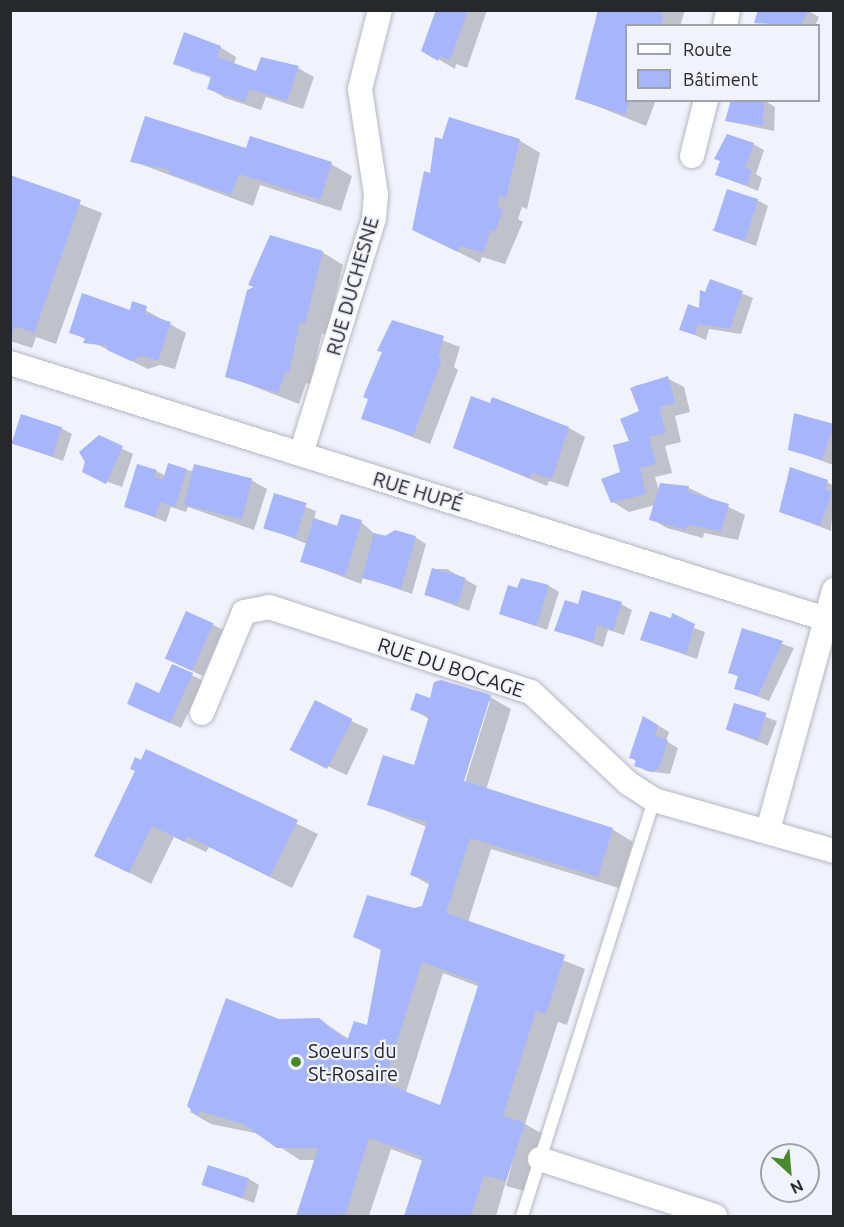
<!DOCTYPE html>
<html>
<head>
<meta charset="utf-8">
<style>
	body { margin:0 }
	#map { position:relative; width:844px; height:1227px; overflow:hidden; background:#f0f3fe; font-family:Ubuntu,sans-serif }
	div>[style] { position:absolute }
	.shadow>* { inset:0; background:#0003; transform-origin:0 0 }
	.building>* { inset:0; background:#a7b5fc; transform-origin:0 0 }
	.roads { filter:drop-shadow(0 0 2px #b5b7c2) drop-shadow(0 0 2px #b5b7c2) }
	.service>* { height:12px; margin:-6px; padding:0 6px; transform-origin:6px; border-radius:6px; background:#fff }
	.minor>* { height:24px; margin:-12px; padding:0 12px; transform-origin:12px; border-radius:12px; background:#fff }
	.dots>* { width:16px; height:16px; translate:-50% -50%; box-sizing:border-box; border:3px solid #f0f3fe; border-radius:50% }
	span { translate:-50% -50%; white-space:nowrap; text-align:center; line-height:1.15; -webkit-text-stroke:4.5px #f0f3fe; paint-order:stroke }
	.street-label { font-size:20px; color:#27282c }
	.poi-label { font-size:20px; color:#27282c }
	.left { translate:0 -50%; text-align:left }
	.frame { position:absolute; inset:0; border:12px solid #27282c; pointer-events:none }
	.legend { position:absolute; left:625px; top:24px; width:195px; height:78px; box-sizing:border-box; background:#f0f3fe; border:2px solid #a0a2aa; margin:0; padding:8px 10px; list-style:none; font-size:18px; color:#27282c }
	.legend li { display:flex; align-items:center; gap:12px; height:30px }
	.legend b { width:30px; border:2px solid #a0a2aa }
	.north { position:absolute; left:760px; top:1143px; width:60px; height:60px; box-sizing:border-box; background:#f0f3fe; border:2px solid #a0a2aa; border-radius:50%; rotate:154deg; font-size:16px; font-weight:700; line-height:24px; text-align:center; color:#27282c }
	.north::after { content:''; display:block; margin:auto; width:21px; height:27px; background:#49892b; clip-path:polygon(50% 0,100% 100%,50% 72%,0 100%) }
</style>
</head>
<body>
<div id="map">
	<div class="shadow">
		<i style="clip-path:polygon(437px 10px,487px 10px,467px 68px,456px 64px,455px 69px,423px 50px)"></i>
		<i style="clip-path:polygon(607px 10px,685px 10px,680px 26px,626px 26px,626px 100px,656px 100px,646px 126px,577px 98px)"></i>
		<i style="clip-path:polygon(807px 10px,819px 17px,815px 26px,755px 22px)"></i>
		<i style="clip-path:polygon(evenodd,220px 47px,236px 57px,234px 65px,257px 73px,298px 68px,314px 77px,303px 109px,266px 97px,261px 110px,225px 98px,208px 88px,212px 79px,175px 63px,220px 47px,190px 68px,218px 78px,218px 80px,190px 71px,190px 68px)"></i>
		<i style="clip-path:polygon(732px 100px,764px 100px,775px 107px,774px 131px,726px 121px)"></i>
		<i style="clip-path:polygon(519px 140px,540px 153px,527px 209px,522px 207px,518px 219px,523px 222px,505px 264px,482px 257px,480px 263px,413px 229px,431px 175px)"></i>
		<i style="clip-path:polygon(753px 144px,764px 150px,756px 174px,762px 178px,758px 191px,717px 174px)"></i>
		<i style="clip-path:polygon(247px 150px,331px 164px,352px 176px,341px 211px,260px 185px,253px 206px,132px 161px)"></i>
		<i style="clip-path:polygon(10px 176px,102px 213px,56px 344px,36px 337px,32px 348px,10px 341px)"></i>
		<i style="clip-path:polygon(757px 200px,768px 206px,756px 246px,712px 230px)"></i>
		<i style="clip-path:polygon(322px 252px,343px 265px,326px 335px,322px 333px,310px 384px,306px 383px,299px 404px,227px 376px,256px 288px,250px 285px)"></i>
		<i style="clip-path:polygon(711px 281px,753px 298px,741px 334px,709px 329px,706px 340px,681px 329px,701px 310px)"></i>
		<i style="clip-path:polygon(133px 303px,186px 333px,175px 369px,160px 365px,148px 369px,71px 332px,130px 312px)"></i>
		<i style="clip-path:polygon(393px 321px,460px 347px,454px 367px,458px 370px,430px 444px,363px 418px)"></i>
		<i style="clip-path:polygon(667px 378px,684px 387px,690px 412px,675px 416px,681px 442px,665px 446px,672px 473px,655px 477px,659px 491px,689px 488px,745px 515px,738px 540px,704px 533px,703px 538px,667px 528px,651px 519px,655px 505px,629px 512px,613px 502px,622px 472px,614px 449px,631px 442px,641px 412px,634px 386px)"></i>
		<i style="clip-path:polygon(795px 415px,834px 426px,833px 465px,790px 449px)"></i>
		<i style="clip-path:polygon(61px 428px,72px 434px,63px 461px,14px 443px)"></i>
		<i style="clip-path:polygon(569px 428px,585px 437px,568px 487px,549px 481px,547px 486px,455px 448px)"></i>
		<i style="clip-path:polygon(99px 437px,133px 454px,122px 487px,94px 477px,87px 462px)"></i>
		<i style="clip-path:polygon(187px 470px,251px 480px,267px 489px,254px 530px,188px 507px,186px 512px,171px 507px,166px 522px,125px 506px,156px 471px,166px 476px)"></i>
		<i style="clip-path:polygon(827px 482px,834px 486px,831px 531px,780px 511px)"></i>
		<i style="clip-path:polygon(275px 495px,316px 511px,314px 520px,339px 526px,361px 522px,376px 535px,415px 537px,426px 544px,412px 594px,363px 577px,361px 584px,302px 561px,307px 544px,268px 528px)"></i>
		<i style="clip-path:polygon(433px 569px,447px 569px,477px 586px,469px 611px,426px 595px)"></i>
		<i style="clip-path:polygon(549px 586px,559px 592px,547px 630px,501px 613px,518px 590px)"></i>
		<i style="clip-path:polygon(621px 604px,632px 610px,624px 635px,608px 630px,603px 647px,556px 630px,579px 606px)"></i>
		<i style="clip-path:polygon(672px 620px,705px 632px,697px 659px,642px 640px)"></i>
		<i style="clip-path:polygon(212px 624px,223px 630px,203px 676px,177px 664px)"></i>
		<i style="clip-path:polygon(743px 630px,794px 648px,769px 701px,736px 688px,739px 677px,730px 672px)"></i>
		<i style="clip-path:polygon(192px 675px,203px 681px,181px 728px,139px 709px)"></i>
		<i style="clip-path:polygon(evenodd,490px 697px,511px 709px,486px 790px,612px 829px,633px 842px,619px 888px,491px 849px,468px 922px,585px 969px,567px 1025px,558px 1022px,525px 1124px,546px 1136px,528px 1192px,506px 1186px,522px 1126px,496px 1216px,405px 1216px,423px 1161px,391px 1149px,369px 1216px,298px 1216px,316px 1160px,300px 1160px,260px 1134px,211px 1124px,190px 1112px,227px 1000px,278px 1020px,318px 1019px,349px 1039px,368px 1027px,382px 951px,355px 937px,423px 907px,430px 885px,412px 875px,427px 827px,369px 804px,415px 767px,429px 719px,412px 709px,431px 699px,490px 697px,487px 701px,490px 701px,463px 789px,460px 788px,487px 701px,490px 697px,443px 973px,480px 987px,441px 1107px,406px 1092px,443px 973px)"></i>
		<i style="left:315px;top:704px;width:59px;height:51px;rotate:25deg"></i>
		<i style="left:735px;top:705px;width:45px;height:26px;rotate:21deg"></i>
		<i style="clip-path:polygon(644px 717px,669px 732px,666px 741px,678px 748px,670px 774px,646px 771px,631px 757px)"></i>
		<i style="clip-path:polygon(147px 751px,318px 834px,292px 888px,209px 847px,206px 852px,174px 837px,151px 884px,96px 855px)"></i>
		<i style="clip-path:polygon(249px 1179px,259px 1185px,254px 1203px,203px 1184px)"></i>
	</div>
	<div class="building">
		<i style="clip-path:polygon(436px 10px,468px 10px,450px 60px,440px 56px,438px 61px,421px 51px)"></i>
		<i style="clip-path:polygon(598px 10px,660px 10px,663px 17px,660px 26px,626px 26px,630px 100px,625px 115px,575px 99px)"></i>
		<i style="clip-path:polygon(758px 10px,809px 10px,800px 26px,754px 23px)"></i>
		<i style="clip-path:polygon(184px 32px,221px 46px,217px 57px,256px 71px,261px 57px,299px 66px,287px 101px,249px 89px,245px 102px,207px 89px,211px 77px,173px 64px)"></i>
		<i style="clip-path:polygon(731px 100px,764px 100px,763px 126px,725px 121px)"></i>
		<i style="clip-path:polygon(145px 116px,246px 148px,250px 136px,332px 162px,320px 200px,239px 174px,231px 195px,169px 174px,170px 170px,130px 162px)"></i>
		<i style="clip-path:polygon(449px 117px,520px 139px,506px 198px,500px 196px,497px 207px,503px 209px,496px 231px,491px 230px,483px 253px,460px 246px,458px 252px,412px 230px,424px 171px,430px 173px,435px 137px,442px 139px)"></i>
		<i style="clip-path:polygon(727px 134px,754px 143px,745px 168px,752px 170px,747px 186px,715px 175px,720px 161px,714px 159px)"></i>
		<i style="clip-path:polygon(10px 175px,81px 200px,34px 333px,15px 326px,11px 337px)"></i>
		<i style="left:727px;top:189px;width:33px;height:44px;rotate:18deg"></i>
		<i style="clip-path:polygon(270px 235px,323px 251px,305px 324px,300px 322px,289px 373px,285px 372px,278px 393px,225px 377px,247px 290px,254px 287px,248px 285px)"></i>
		<i style="clip-path:polygon(710px 279px,743px 291px,730px 329px,698px 324px,695px 335px,679px 330px,688px 304px,699px 308px,700px 290px,705px 292px)"></i>
		<i style="clip-path:polygon(82px 293px,130px 310px,132px 301px,147px 306px,145px 314px,171px 322px,158px 361px,143px 356px,131px 361px,107px 350px,108px 346px,83px 343px,85px 338px,69px 333px)"></i>
		<i style="clip-path:polygon(392px 320px,444px 336px,438px 357px,442px 359px,413px 436px,361px 419px,368px 399px,363px 397px,382px 352px,377px 351px)"></i>
		<i style="clip-path:polygon(668px 376px,675px 403px,659px 407px,666px 433px,649px 437px,656px 464px,640px 468px,646px 494px,611px 503px,601px 479px,620px 472px,613px 445px,629px 441px,620px 419px,639px 411px,630px 388px)"></i>
		<i style="clip-path:polygon(471px 396px,490px 403px,492px 397px,569px 427px,552px 479px,532px 473px,530px 478px,453px 448px)"></i>
		<i style="clip-path:polygon(794px 413px,834px 424px,822px 460px,788px 450px)"></i>
		<i style="left:21px;top:414px;width:43px;height:31px;rotate:18deg"></i>
		<i style="clip-path:polygon(99px 435px,123px 446px,106px 484px,82px 472px,85px 462px,79px 452px)"></i>
		<i style="clip-path:polygon(168px 463px,187px 469px,175px 507px,160px 502px,155px 517px,124px 507px,137px 464px,157px 470px,154px 477px,163px 480px)"></i>
		<i style="left:194px;top:464px;width:60px;height:42px;rotate:14deg"></i>
		<i style="clip-path:polygon(790px 467px,828px 480px,825px 489px,832px 492px,820px 526px,779px 512px)"></i>
		<i style="clip-path:polygon(660px 483px,689px 486px,688px 492px,729px 504px,721px 531px,688px 525px,686px 530px,649px 520px)"></i>
		<i style="left:274px;top:493px;width:34px;height:37px;rotate:17deg"></i>
		<i style="clip-path:polygon(341px 514px,362px 520px,345px 576px,300px 562px,314px 518px,337px 526px)"></i>
		<i style="clip-path:polygon(395px 530px,416px 536px,401px 589px,362px 578px,374px 533px,385px 536px)"></i>
		<i style="left:432px;top:568px;width:35px;height:28px;rotate:16deg"></i>
		<i style="clip-path:polygon(521px 578px,549px 585px,536px 626px,499px 614px,508px 585px,517px 588px)"></i>
		<i style="clip-path:polygon(582px 590px,622px 602px,613px 630px,597px 625px,593px 642px,554px 631px,565px 600px,578px 604px)"></i>
		<i style="left:186px;top:611px;width:30px;height:52px;rotate:24deg"></i>
		<i style="clip-path:polygon(650px 611px,671px 618px,672px 613px,695px 624px,686px 654px,640px 640px)"></i>
		<i style="clip-path:polygon(742px 628px,783px 641px,758px 696px,734px 689px,738px 676px,728px 673px)"></i>
		<i style="clip-path:polygon(172px 664px,193px 673px,170px 723px,127px 704px,136px 682px,159px 693px)"></i>
		<i style="clip-path:polygon(evenodd,441px 680px,491px 695px,464px 781px,613px 828px,598px 877px,470px 838px,446px 913px,565px 955px,546px 1014px,536px 1011px,503px 1116px,525px 1123px,506px 1181px,484px 1175px,471px 1216px,404px 1216px,423px 1157px,369px 1138px,345px 1216px,296px 1216px,318px 1148px,277px 1148px,243px 1124px,200px 1111px,198px 1116px,187px 1106px,226px 998px,279px 1019px,319px 1018px,347px 1041px,354px 1021px,367px 1025px,381px 949px,353px 937px,367px 895px,414px 908px,422px 906px,430px 881px,410px 875px,427px 822px,367px 805px,383px 755px,414px 765px,429px 716px,410px 710px,416px 693px,430px 698px,434px 682px,441px 680px,422px 962px,479px 983px,440px 1105px,384px 1083px,422px 962px)"></i>
		<i style="left:315px;top:700px;width:42px;height:56px;rotate:27deg"></i>
		<i style="left:734px;top:703px;width:34px;height:28px;rotate:17deg"></i>
		<i style="clip-path:polygon(643px 716px,658px 725px,655px 736px,668px 740px,659px 768px,652px 772px,634px 766px,636px 760px,629px 758px)"></i>
		<i style="clip-path:polygon(146px 749px,298px 820px,270px 877px,187px 836px,185px 842px,152px 826px,129px 873px,94px 856px,135px 771px,130px 769px,135px 757px,141px 760px)"></i>
		<i style="left:208px;top:1165px;width:43px;height:21px;rotate:18deg"></i>
	</div>
	<div class="roads">
		<div class="service">
			<i style="left:522px;top:1216px;width:436px;rotate:-72.4deg"></i>
		</div>
		<div class="minor">
			<i style="left:725px;top:26px;width:16px;rotate:-79deg"></i>
			<i style="left:692px;top:156px;width:58px;rotate:-76deg"></i>
			<i style="left:10px;top:363px;width:855px;rotate:17.42deg"></i>
			<i style="left:301px;top:454px;width:247px;rotate:-72.8deg"></i>
			<i style="left:374px;top:218px;width:24px;rotate:-85deg"></i>
			<i style="left:376px;top:194px;width:106px;rotate:-98.7deg"></i>
			<i style="left:360px;top:89px;width:81px;rotate:-75.8deg"></i>
			<i style="left:202px;top:713px;width:109px;rotate:-67.4deg"></i>
			<i style="left:244px;top:612px;width:25px;rotate:-11deg"></i>
			<i style="left:269px;top:607px;width:275px;rotate:18deg"></i>
			<i style="left:531px;top:692px;width:133px;rotate:43.2deg"></i>
			<i style="left:628px;top:783px;width:31px;rotate:33deg"></i>
			<i style="left:654px;top:800px;width:187px;rotate:15.8deg"></i>
			<i style="left:768px;top:830px;width:249px;rotate:-74.6deg"></i>
			<i style="left:540px;top:1159px;width:184px;rotate:18deg"></i>
		</div>
	</div>
	<div class="dots">
		<i style="left:296px;top:1062px;background:#49892b"></i>
	</div>
	<div class="street-label">
		<span style="left:352px;top:286px;rotate:-74deg">RUE DUCHESNE</span>
		<span style="left:418px;top:491px;rotate:17deg">RUE HUPÉ</span>
		<span style="left:451px;top:667px;rotate:18deg">RUE DU BOCAGE</span>
	</div>
	<div class="poi-label">
		<span class="left" style="left:308px;top:1062px">Soeurs du<br>St-Rosaire</span>
	</div>
	<div class="frame"></div>
	<ul class="legend">
	<li><b style="height:8px;background:#fff"></b>Route</li>
	<li><b style="height:16px;background:#a7b5fc"></b>Bâtiment</li>
	</ul>
	<div class="north">N</div>
</div>
</body>
</html>
